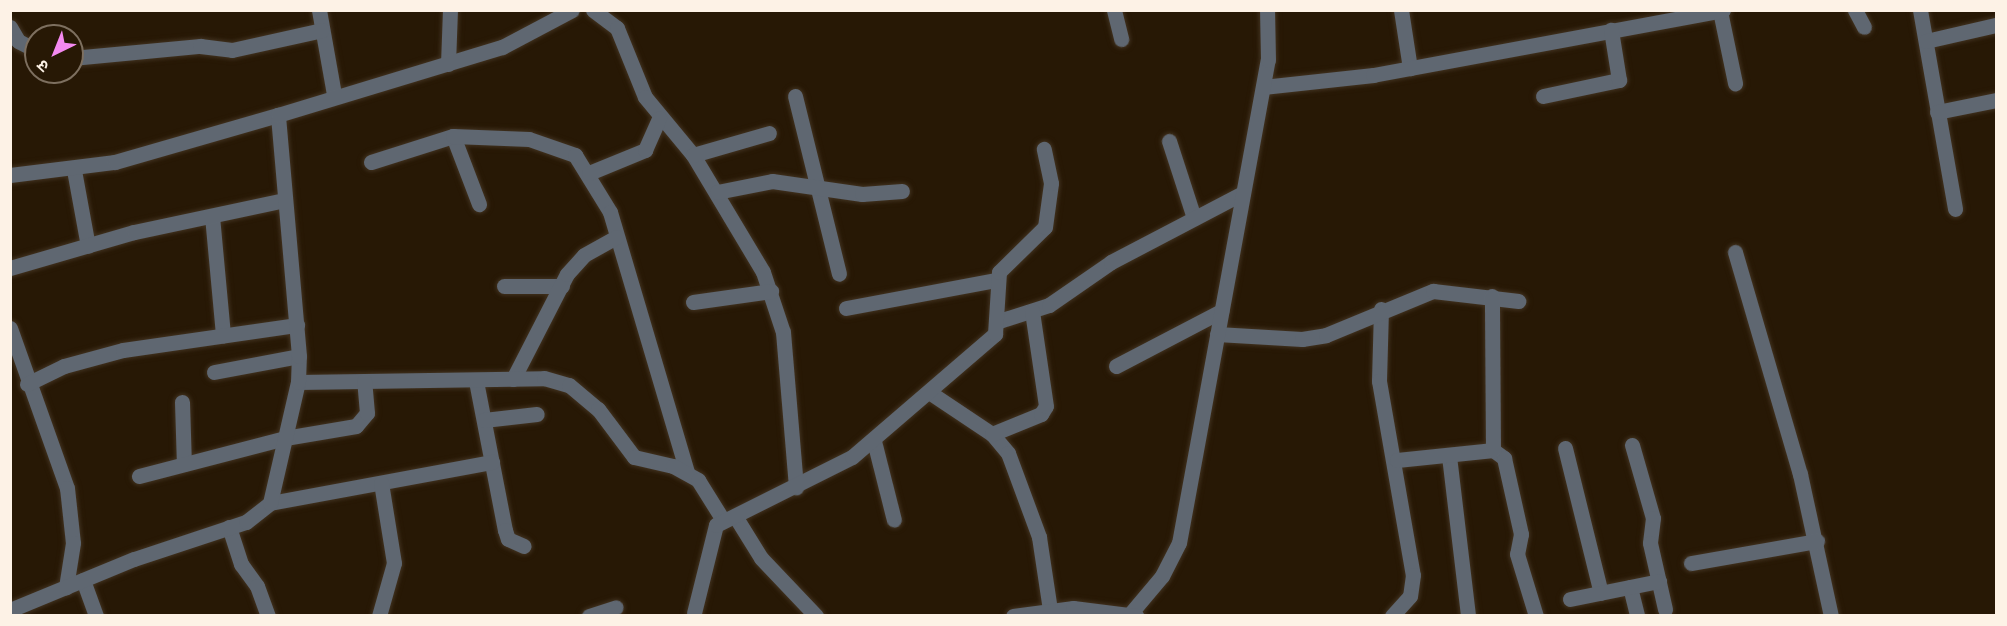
<!DOCTYPE html>
<html>
<head>
<meta charset="utf-8">
<style>
	body { margin:0 }
	#map { position:relative; width:2007px; height:626px; overflow:hidden; background:#271805; font-family:Spectral,"Noto Sans Devanagari",serif }
	div>[style] { position:absolute }
	.roads { filter:drop-shadow(0 0 2px #413220) drop-shadow(0 0 2px #413220) }
	.minor>* { height:15px; margin:-7.5px; padding:0 7.5px; transform-origin:7.5px; border-radius:7.5px; background:#5f6771 }
	span { translate:-50% -50%; white-space:nowrap; text-align:center; line-height:1.15; -webkit-text-stroke:6px #271805; paint-order:stroke }
	.frame { position:absolute; inset:0; border:12px solid #fdf2e6; pointer-events:none }
	.north { position:absolute; left:24px; top:24px; width:60px; height:60px; box-sizing:border-box; background:#271805; border:2px solid #7d6f5f; border-radius:50%; rotate:223deg; font-size:16px; font-weight:700; line-height:24px; text-align:center; color:#fdf2e6 }
	.north::after { content:''; display:block; margin:auto; width:21px; height:27px; background:#f489f0; clip-path:polygon(50% 0,100% 100%,50% 72%,0 100%) }
</style>
</head>
<body>
<div id="map">
	<div class="roads">
		<div class="minor">
			<i style="left:319px;top:10px;width:85px;rotate:79.9deg"></i>
			<i style="left:593px;top:10px;width:30px;rotate:37deg"></i>
			<i style="left:617px;top:28px;width:74px;rotate:67.9deg"></i>
			<i style="left:645px;top:97px;width:75px;rotate:50.4deg"></i>
			<i style="left:693px;top:155px;width:136px;rotate:59.1deg"></i>
			<i style="left:763px;top:272px;width:63px;rotate:71.6deg"></i>
			<i style="left:783px;top:332px;width:156px;rotate:85.2deg"></i>
			<i style="left:1114px;top:10px;width:30px;rotate:76deg"></i>
			<i style="left:1401px;top:10px;width:59px;rotate:81.2deg"></i>
			<i style="left:1855px;top:10px;width:19px;rotate:62deg"></i>
			<i style="left:1920px;top:10px;width:202px;rotate:80deg"></i>
			<i style="left:1720px;top:11px;width:74px;rotate:78.2deg"></i>
			<i style="left:10px;top:27px;width:16px;rotate:60deg"></i>
			<i style="left:18px;top:41px;width:20px;rotate:27deg"></i>
			<i style="left:1926px;top:41px;width:72px;rotate:-12.9deg"></i>
			<i style="left:72px;top:58px;width:129px;rotate:-5.4deg"></i>
			<i style="left:200px;top:46px;width:32px;rotate:7deg"></i>
			<i style="left:232px;top:50px;width:92px;rotate:-12.5deg"></i>
			<i style="left:448px;top:64px;width:54px;rotate:-87.9deg"></i>
			<i style="left:1263px;top:87px;width:111px;rotate:-6.2deg"></i>
			<i style="left:1373px;top:75px;width:356px;rotate:-10.5deg"></i>
			<i style="left:795px;top:96px;width:183px;rotate:76.1deg"></i>
			<i style="left:1543px;top:96px;width:78px;rotate:-11.9deg"></i>
			<i style="left:1619px;top:80px;width:51px;rotate:-99.1deg"></i>
			<i style="left:1937px;top:112px;width:60px;rotate:-11.5deg"></i>
			<i style="left:453px;top:136px;width:73px;rotate:69.1deg"></i>
			<i style="left:1169px;top:141px;width:81px;rotate:72deg"></i>
			<i style="left:693px;top:155px;width:79px;rotate:-16.1deg"></i>
			<i style="left:371px;top:162px;width:86px;rotate:-17.6deg"></i>
			<i style="left:453px;top:136px;width:76px;rotate:2.3deg"></i>
			<i style="left:529px;top:139px;width:49px;rotate:19.2deg"></i>
			<i style="left:575px;top:155px;width:67px;rotate:58.4deg"></i>
			<i style="left:610px;top:212px;width:271px;rotate:73.5deg"></i>
			<i style="left:74px;top:170px;width:77px;rotate:79.6deg"></i>
			<i style="left:589px;top:173px;width:61px;rotate:-22.3deg"></i>
			<i style="left:645px;top:150px;width:35px;rotate:-66deg"></i>
			<i style="left:10px;top:175px;width:106px;rotate:-7.1deg"></i>
			<i style="left:115px;top:162px;width:170px;rotate:-16.1deg"></i>
			<i style="left:717px;top:192px;width:56px;rotate:-11.3deg"></i>
			<i style="left:772px;top:181px;width:91px;rotate:8.2deg"></i>
			<i style="left:862px;top:194px;width:40px;rotate:-4.3deg"></i>
			<i style="left:212px;top:216px;width:120px;rotate:84.7deg"></i>
			<i style="left:1735px;top:252px;width:231px;rotate:73.7deg"></i>
			<i style="left:1800px;top:474px;width:145px;rotate:77.7deg"></i>
			<i style="left:10px;top:268px;width:129px;rotate:-16.2deg"></i>
			<i style="left:134px;top:232px;width:153px;rotate:-12deg"></i>
			<i style="left:504px;top:286px;width:58px"></i>
			<i style="left:693px;top:302px;width:79px;rotate:-8deg"></i>
			<i style="left:846px;top:308px;width:153px;rotate:-10.6deg"></i>
			<i style="left:1381px;top:309px;width:72px;rotate:91.6deg"></i>
			<i style="left:1379px;top:381px;width:197px;rotate:80.1deg"></i>
			<i style="left:1413px;top:575px;width:21px;rotate:98deg"></i>
			<i style="left:1410px;top:596px;width:27px;rotate:132deg"></i>
			<i style="left:999px;top:321px;width:52px;rotate:-17.7deg"></i>
			<i style="left:1049px;top:305px;width:75px;rotate:-34.7deg"></i>
			<i style="left:1111px;top:262px;width:149px;rotate:-27.6deg"></i>
			<i style="left:10px;top:328px;width:170px;rotate:70.4deg"></i>
			<i style="left:67px;top:488px;width:55px;rotate:83.8deg"></i>
			<i style="left:73px;top:543px;width:45px;rotate:99deg"></i>
			<i style="left:1217px;top:334px;width:85px;rotate:3.4deg"></i>
			<i style="left:1302px;top:339px;width:24px;rotate:-9deg"></i>
			<i style="left:1326px;top:335px;width:116px;rotate:-22.4deg"></i>
			<i style="left:1433px;top:291px;width:86px;rotate:6.7deg"></i>
			<i style="left:1116px;top:366px;width:119px;rotate:-27.6deg"></i>
			<i style="left:214px;top:372px;width:86px;rotate:-10.7deg"></i>
			<i style="left:513px;top:379px;width:118px;rotate:-62.8deg"></i>
			<i style="left:567px;top:274px;width:25px;rotate:-48deg"></i>
			<i style="left:584px;top:255px;width:37px;rotate:-29deg"></i>
			<i style="left:476px;top:381px;width:152px;rotate:79deg"></i>
			<i style="left:505px;top:530px;width:9px;rotate:72deg"></i>
			<i style="left:508px;top:539px;width:17px;rotate:24deg"></i>
			<i style="left:298px;top:382px;width:246px;rotate:-0.9deg"></i>
			<i style="left:544px;top:378px;width:26px;rotate:16deg"></i>
			<i style="left:569px;top:385px;width:38px;rotate:40deg"></i>
			<i style="left:598px;top:409px;width:60px;rotate:53.1deg"></i>
			<i style="left:634px;top:457px;width:40px;rotate:13deg"></i>
			<i style="left:673px;top:466px;width:29px;rotate:29deg"></i>
			<i style="left:698px;top:480px;width:47px;rotate:58deg"></i>
			<i style="left:27px;top:384px;width:41px;rotate:-25.9deg"></i>
			<i style="left:64px;top:366px;width:61px;rotate:-15.2deg"></i>
			<i style="left:123px;top:350px;width:176px;rotate:-8.2deg"></i>
			<i style="left:929px;top:392px;width:76px;rotate:33.7deg"></i>
			<i style="left:992px;top:434px;width:25px;rotate:50deg"></i>
			<i style="left:1008px;top:453px;width:90px;rotate:69.7deg"></i>
			<i style="left:1039px;top:537px;width:80px;rotate:81.4deg"></i>
			<i style="left:182px;top:402px;width:62px;rotate:88.2deg"></i>
			<i style="left:484px;top:420px;width:53px;rotate:-6.5deg"></i>
			<i style="left:992px;top:434px;width:53px;rotate:-22.2deg"></i>
			<i style="left:1041px;top:414px;width:9px;rotate:-58deg"></i>
			<i style="left:1046px;top:406px;width:96px;rotate:-98.4deg"></i>
			<i style="left:874px;top:441px;width:81px;rotate:75.8deg"></i>
			<i style="left:1632px;top:445px;width:76px;rotate:74deg"></i>
			<i style="left:1653px;top:518px;width:25px;rotate:97deg"></i>
			<i style="left:1650px;top:543px;width:68px;rotate:77.2deg"></i>
			<i style="left:1565px;top:448px;width:149px;rotate:76.1deg"></i>
			<i style="left:1493px;top:450px;width:14px;rotate:36deg"></i>
			<i style="left:1504px;top:458px;width:78px;rotate:77.4deg"></i>
			<i style="left:1521px;top:534px;width:20px;rotate:101deg"></i>
			<i style="left:1517px;top:554px;width:65px;rotate:73deg"></i>
			<i style="left:1449px;top:456px;width:161px;rotate:83.2deg"></i>
			<i style="left:1397px;top:460px;width:97px;rotate:-5.9deg"></i>
			<i style="left:1493px;top:450px;width:154px;rotate:-90.4deg"></i>
			<i style="left:139px;top:476px;width:151px;rotate:-14.6deg"></i>
			<i style="left:285px;top:438px;width:72px;rotate:-9.6deg"></i>
			<i style="left:356px;top:426px;width:17px;rotate:-50deg"></i>
			<i style="left:367px;top:413px;width:32px;rotate:-95deg"></i>
			<i style="left:270px;top:503px;width:226px;rotate:-10.5deg"></i>
			<i style="left:735px;top:516px;width:49px;rotate:58.2deg"></i>
			<i style="left:761px;top:558px;width:80px;rotate:46.5deg"></i>
			<i style="left:229px;top:527px;width:39px;rotate:72deg"></i>
			<i style="left:241px;top:564px;width:27px;rotate:54deg"></i>
			<i style="left:257px;top:586px;width:32px;rotate:70deg"></i>
			<i style="left:1691px;top:563px;width:128px;rotate:-9.9deg"></i>
			<i style="left:83px;top:580px;width:38px;rotate:70deg"></i>
			<i style="left:1630px;top:587px;width:30px;rotate:76deg"></i>
			<i style="left:1570px;top:599px;width:91px;rotate:-11.4deg"></i>
			<i style="left:10px;top:610px;width:134px;rotate:-22.4deg"></i>
			<i style="left:134px;top:559px;width:118px;rotate:-18.3deg"></i>
			<i style="left:246px;top:522px;width:31px;rotate:-38deg"></i>
			<i style="left:270px;top:503px;width:124px;rotate:-77deg"></i>
			<i style="left:298px;top:382px;width:26px;rotate:-88deg"></i>
			<i style="left:299px;top:356px;width:242px;rotate:-95deg"></i>
			<i style="left:278px;top:115px;width:234px;rotate:-16.9deg"></i>
			<i style="left:502px;top:47px;width:79px;rotate:-27.9deg"></i>
			<i style="left:694px;top:613px;width:91px;rotate:-76deg"></i>
			<i style="left:716px;top:525px;width:152px;rotate:-26.6deg"></i>
			<i style="left:852px;top:457px;width:189px;rotate:-40.7deg"></i>
			<i style="left:995px;top:334px;width:62px;rotate:-86.3deg"></i>
			<i style="left:999px;top:272px;width:64px;rotate:-44.4deg"></i>
			<i style="left:1045px;top:227px;width:44px;rotate:-82.2deg"></i>
			<i style="left:1051px;top:183px;width:35px;rotate:-102deg"></i>
			<i style="left:1130px;top:614px;width:50px;rotate:-49.9deg"></i>
			<i style="left:1162px;top:576px;width:37px;rotate:-63deg"></i>
			<i style="left:1179px;top:543px;width:491px;rotate:-79.6deg"></i>
			<i style="left:1268px;top:60px;width:50px;rotate:-91.1deg"></i>
			<i style="left:379px;top:616px;width:55px;rotate:-74.2deg"></i>
			<i style="left:394px;top:563px;width:81px;rotate:-99.2deg"></i>
			<i style="left:589px;top:616px;width:28px;rotate:-18deg"></i>
			<i style="left:1013px;top:616px;width:61px;rotate:-7.6deg"></i>
			<i style="left:1073px;top:608px;width:64px;rotate:7.2deg"></i>
		</div>
	</div>
	<div class="frame"></div>
	<div class="north">उ</div>
</div>
</body>
</html>
